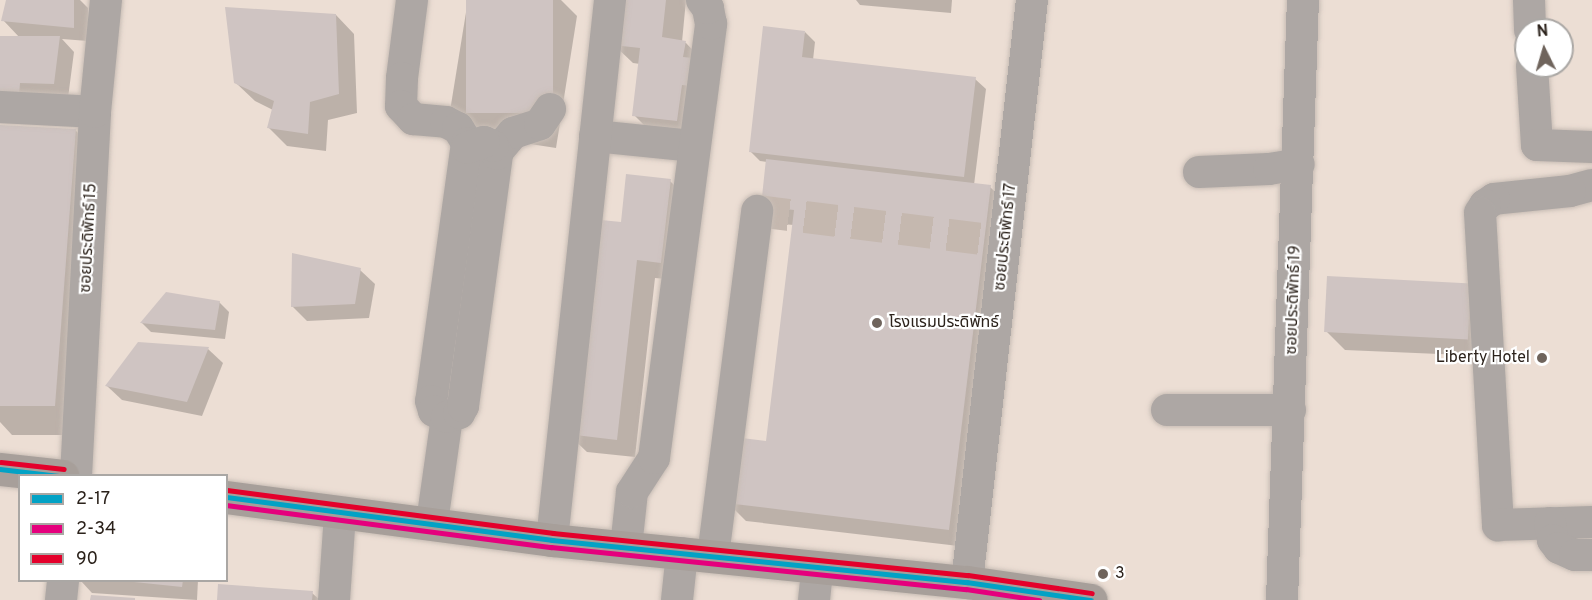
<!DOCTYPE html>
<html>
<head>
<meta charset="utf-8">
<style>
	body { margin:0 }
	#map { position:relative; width:1592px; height:600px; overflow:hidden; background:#ecded4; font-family:Overpass,"Noto Sans Thai",sans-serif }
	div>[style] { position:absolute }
	.shadow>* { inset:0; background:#0003 }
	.building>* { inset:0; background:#cfc4c2; transform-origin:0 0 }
	.minor-tunnel>* { height:32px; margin-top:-16px; transform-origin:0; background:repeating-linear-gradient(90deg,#c5b8af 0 32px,transparent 0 48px) }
	.roads { filter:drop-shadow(0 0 2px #c8bdb5) drop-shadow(0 0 2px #c8bdb5) }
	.minor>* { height:32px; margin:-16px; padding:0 16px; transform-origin:16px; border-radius:16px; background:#ada7a4 }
	.major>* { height:33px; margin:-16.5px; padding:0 16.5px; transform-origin:16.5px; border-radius:16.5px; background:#a79f9a }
	.bus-1>* { height:4.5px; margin:-2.25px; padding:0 2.25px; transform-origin:2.25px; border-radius:2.25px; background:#02a2c5 }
	.bus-2>* { height:4.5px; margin:-2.25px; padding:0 2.25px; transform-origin:2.25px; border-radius:2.25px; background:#e5007d }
	.bus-3>* { height:4.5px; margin:-2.25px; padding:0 2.25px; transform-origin:2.25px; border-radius:2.25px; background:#e4002b }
	.dots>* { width:16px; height:16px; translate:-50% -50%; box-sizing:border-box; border:3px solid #fff; border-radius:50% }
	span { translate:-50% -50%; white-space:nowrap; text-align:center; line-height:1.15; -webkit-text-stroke:4.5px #fff; paint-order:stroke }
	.street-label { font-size:16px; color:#2b221b }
	.poi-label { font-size:16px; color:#2b221b }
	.left { translate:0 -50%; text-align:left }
	.right { translate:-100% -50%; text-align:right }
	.legend { position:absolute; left:18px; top:474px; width:210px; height:108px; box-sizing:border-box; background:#fff; border:2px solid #aaa7a4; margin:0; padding:8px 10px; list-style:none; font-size:18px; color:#2b221b }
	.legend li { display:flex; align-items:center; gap:12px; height:30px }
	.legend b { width:30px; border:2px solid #aaa7a4 }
	.north { position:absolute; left:1514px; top:18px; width:60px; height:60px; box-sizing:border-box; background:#fff; border:2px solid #aaa7a4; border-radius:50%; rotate:355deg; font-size:16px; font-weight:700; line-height:24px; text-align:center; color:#2b221b }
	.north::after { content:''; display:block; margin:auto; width:21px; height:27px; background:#6f645c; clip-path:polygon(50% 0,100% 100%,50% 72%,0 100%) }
</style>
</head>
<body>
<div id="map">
	<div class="shadow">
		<i style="clip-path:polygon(7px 0,80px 0,88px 8px,88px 41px,62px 39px,74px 52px,68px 98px,5px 108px,0 38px,20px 38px,3px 20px)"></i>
		<i style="clip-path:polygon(468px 0,561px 0,577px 16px,556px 148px,474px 135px,450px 111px)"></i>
		<i style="clip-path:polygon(619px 0,686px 0,682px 42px,686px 43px,720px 79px,717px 104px,700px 103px,695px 139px,653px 134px,634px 115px,640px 64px,633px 63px,614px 45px)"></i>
		<i style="clip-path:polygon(856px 0,952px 0,951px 13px,860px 5px)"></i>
		<i style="clip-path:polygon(336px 15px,354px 34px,357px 113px,328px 120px,326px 151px,287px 146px,268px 127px,273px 110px,255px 101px,236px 83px)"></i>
		<i style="clip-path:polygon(805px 32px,815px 42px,813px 60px,975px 79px,986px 89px,974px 185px,990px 187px,1009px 205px,967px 547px,746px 521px,727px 502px,768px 443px,794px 225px,781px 224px,762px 205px,767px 162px,760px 161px,750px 151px)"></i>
		<i style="clip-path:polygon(75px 130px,105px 159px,84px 435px,12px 435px,0 422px,0 147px)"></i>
		<i style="clip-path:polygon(670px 181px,688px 199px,679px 280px,655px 278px,635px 457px,587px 452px,568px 434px,622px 224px)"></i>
		<i style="clip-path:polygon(360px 270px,375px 284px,369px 318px,307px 321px,292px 306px)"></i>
		<i style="clip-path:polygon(1471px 285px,1486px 356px,1345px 350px,1326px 331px)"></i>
		<i style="clip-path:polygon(219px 302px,229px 312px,225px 339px,151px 332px,142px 323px)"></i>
		<i style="clip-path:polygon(139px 344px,208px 349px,223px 363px,202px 416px,122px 400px,107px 386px)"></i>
		<i style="clip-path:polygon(80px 580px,198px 580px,197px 600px,92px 593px)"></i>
		<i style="clip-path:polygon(312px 593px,320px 600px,218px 600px)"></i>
	</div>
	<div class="building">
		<i style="clip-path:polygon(6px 0,74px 0,74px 28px,1px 21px)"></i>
		<i style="left:466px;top:0;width:87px;height:113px"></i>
		<i style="clip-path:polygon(618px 0,666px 0,662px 37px,686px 41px,683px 57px,702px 59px,699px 87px,682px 85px,677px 121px,632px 116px,640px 48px,613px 45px)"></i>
		<i style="clip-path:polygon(225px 7px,336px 14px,339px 94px,310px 102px,308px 134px,267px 128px,274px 101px,234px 83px)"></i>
		<i style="clip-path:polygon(763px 26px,805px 31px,802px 57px,976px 77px,964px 177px,749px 152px)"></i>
		<i style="clip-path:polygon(0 36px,60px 36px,54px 84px,20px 83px,19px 95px,0 94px)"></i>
		<i style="clip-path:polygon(0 125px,76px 129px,55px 406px,0 406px)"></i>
		<i style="clip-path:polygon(766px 159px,991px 185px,949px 530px,726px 503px,734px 437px,766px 441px,794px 210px,761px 206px)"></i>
		<i style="clip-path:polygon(626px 174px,671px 179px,661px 263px,637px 260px,617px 440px,567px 434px,591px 219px,621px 222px)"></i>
		<i style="clip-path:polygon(292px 253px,361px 268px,355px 304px,291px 307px)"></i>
		<i style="left:1327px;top:276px;width:144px;height:56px;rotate:3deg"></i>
		<i style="clip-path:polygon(166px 292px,220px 301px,215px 330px,140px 323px)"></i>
		<i style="clip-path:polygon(138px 342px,209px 347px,187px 402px,105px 386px)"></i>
		<i style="clip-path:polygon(115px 580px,183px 580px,182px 587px)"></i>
		<i style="clip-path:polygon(218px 584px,313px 591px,312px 600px,217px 600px)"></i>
		<i style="clip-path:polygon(91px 595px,135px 598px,135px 600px,90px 600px)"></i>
	</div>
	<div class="minor-tunnel">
		<i style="left:757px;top:211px;width:250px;rotate:7.1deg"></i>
	</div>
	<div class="roads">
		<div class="minor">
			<i style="left:412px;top:0;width:79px;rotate:97.3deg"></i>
			<i style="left:402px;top:78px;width:28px;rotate:92deg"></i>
			<i style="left:401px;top:106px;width:18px;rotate:47deg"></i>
			<i style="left:413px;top:119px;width:33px;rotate:5deg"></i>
			<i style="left:446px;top:122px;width:13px;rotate:27deg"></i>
			<i style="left:458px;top:128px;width:17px;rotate:59deg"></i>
			<i style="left:467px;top:143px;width:260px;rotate:97.9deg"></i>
			<i style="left:431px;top:401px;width:10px;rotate:73deg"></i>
			<i style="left:434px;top:411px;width:14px;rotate:25deg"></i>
			<i style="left:447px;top:417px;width:106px;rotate:98.1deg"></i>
			<i style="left:1529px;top:0;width:30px;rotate:88deg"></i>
			<i style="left:1532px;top:66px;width:79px;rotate:86.4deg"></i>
			<i style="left:1537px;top:145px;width:55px;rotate:2.1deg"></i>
			<i style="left:0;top:107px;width:95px;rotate:3deg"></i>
			<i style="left:595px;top:136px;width:100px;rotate:5.8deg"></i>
			<i style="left:497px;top:152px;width:25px;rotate:-50deg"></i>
			<i style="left:513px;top:133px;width:28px;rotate:-18deg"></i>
			<i style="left:540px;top:124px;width:18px;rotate:-56deg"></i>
			<i style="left:1199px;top:172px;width:70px;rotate:-2.5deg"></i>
			<i style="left:1269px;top:169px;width:30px;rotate:-9deg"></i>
			<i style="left:1592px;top:185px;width:23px;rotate:165deg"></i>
			<i style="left:1570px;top:191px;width:76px;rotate:174deg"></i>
			<i style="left:1494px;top:199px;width:11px;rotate:146deg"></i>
			<i style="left:1485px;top:205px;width:9px;rotate:122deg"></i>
			<i style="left:1480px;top:213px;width:313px;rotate:86.7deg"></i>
			<i style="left:1498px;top:525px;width:94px;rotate:-1.8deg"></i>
			<i style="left:1167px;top:410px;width:123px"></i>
			<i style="left:447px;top:417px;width:13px;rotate:-18deg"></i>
			<i style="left:459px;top:413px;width:8px;rotate:-60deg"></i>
			<i style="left:463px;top:406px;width:254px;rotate:-82.3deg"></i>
			<i style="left:497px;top:154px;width:9px;rotate:-117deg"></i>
			<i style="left:493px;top:146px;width:10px;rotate:-156deg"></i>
			<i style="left:484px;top:142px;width:18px;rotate:161deg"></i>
			<i style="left:76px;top:476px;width:364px;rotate:-87deg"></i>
			<i style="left:95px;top:112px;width:113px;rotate:-84.4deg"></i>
			<i style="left:1550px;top:523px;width:17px;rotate:80deg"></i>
			<i style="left:1553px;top:540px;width:10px;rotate:53deg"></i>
			<i style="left:1559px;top:548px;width:17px;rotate:24deg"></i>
			<i style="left:1575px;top:555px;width:17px"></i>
			<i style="left:552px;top:540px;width:543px;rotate:-83.87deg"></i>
			<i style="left:626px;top:547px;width:55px;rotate:-83.8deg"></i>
			<i style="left:632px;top:492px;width:40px;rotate:-57.1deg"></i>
			<i style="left:654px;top:458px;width:438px;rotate:-82.5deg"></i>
			<i style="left:711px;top:24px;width:16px;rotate:-101deg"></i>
			<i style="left:708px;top:8px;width:10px;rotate:-127deg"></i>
			<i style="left:713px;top:556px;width:348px;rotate:-82.7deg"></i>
			<i style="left:967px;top:582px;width:586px;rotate:-83.63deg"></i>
			<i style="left:61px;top:600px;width:20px;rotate:-84deg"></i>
			<i style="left:334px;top:600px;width:86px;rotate:-86deg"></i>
			<i style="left:677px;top:600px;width:47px;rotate:-83.9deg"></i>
			<i style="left:814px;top:600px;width:31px;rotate:-84deg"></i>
			<i style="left:1282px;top:600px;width:600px;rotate:-88deg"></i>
		</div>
		<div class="major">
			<i style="left:0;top:469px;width:63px;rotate:6.3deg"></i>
			<i style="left:226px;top:497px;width:329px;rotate:7.5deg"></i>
			<i style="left:552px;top:540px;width:417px;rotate:5.8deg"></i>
			<i style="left:967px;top:582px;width:125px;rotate:8.3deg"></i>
		</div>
	</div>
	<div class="bus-1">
		<i style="left:0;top:469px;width:59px;rotate:6.8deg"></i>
		<i style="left:226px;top:497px;width:329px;rotate:7.5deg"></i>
		<i style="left:552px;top:540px;width:417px;rotate:5.8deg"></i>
		<i style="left:967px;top:582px;width:125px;rotate:8.3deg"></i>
	</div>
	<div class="bus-2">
		<i style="left:226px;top:505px;width:328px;rotate:7.4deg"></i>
		<i style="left:551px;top:547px;width:417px;rotate:5.8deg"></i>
		<i style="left:966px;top:589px;width:74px;rotate:8.6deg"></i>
	</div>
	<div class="bus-3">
		<i style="left:1px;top:462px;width:63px;rotate:6.3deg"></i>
		<i style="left:227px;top:490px;width:329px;rotate:7.5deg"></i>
		<i style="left:553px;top:533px;width:417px;rotate:5.8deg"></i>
		<i style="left:968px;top:575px;width:125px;rotate:8.3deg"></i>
	</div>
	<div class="dots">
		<i style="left:877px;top:323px;background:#6f645c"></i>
		<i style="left:1542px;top:358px;background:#6f645c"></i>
		<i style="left:1103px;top:574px;background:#6f645c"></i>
	</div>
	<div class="street-label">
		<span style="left:1006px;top:237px;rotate:-84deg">ซอยประดิพัทธ์ 17</span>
		<span style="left:89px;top:238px;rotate:-87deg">ซอยประดิพัทธ์ 15</span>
		<span style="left:1294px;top:300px;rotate:-88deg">ซอยประดิพัทธ์ 19</span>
	</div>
	<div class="poi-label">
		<span class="left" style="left:889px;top:323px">โรงแรมประดิพัทธ์</span>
		<span class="right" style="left:1530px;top:358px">Liberty Hotel</span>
		<span class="left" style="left:1115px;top:574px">3</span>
	</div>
	<ul class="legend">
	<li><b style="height:8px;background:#02a2c5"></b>2-17</li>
	<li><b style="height:8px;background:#e5007d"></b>2-34</li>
	<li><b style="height:8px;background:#e4002b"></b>90</li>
	</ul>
	<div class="north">N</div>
</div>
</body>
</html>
